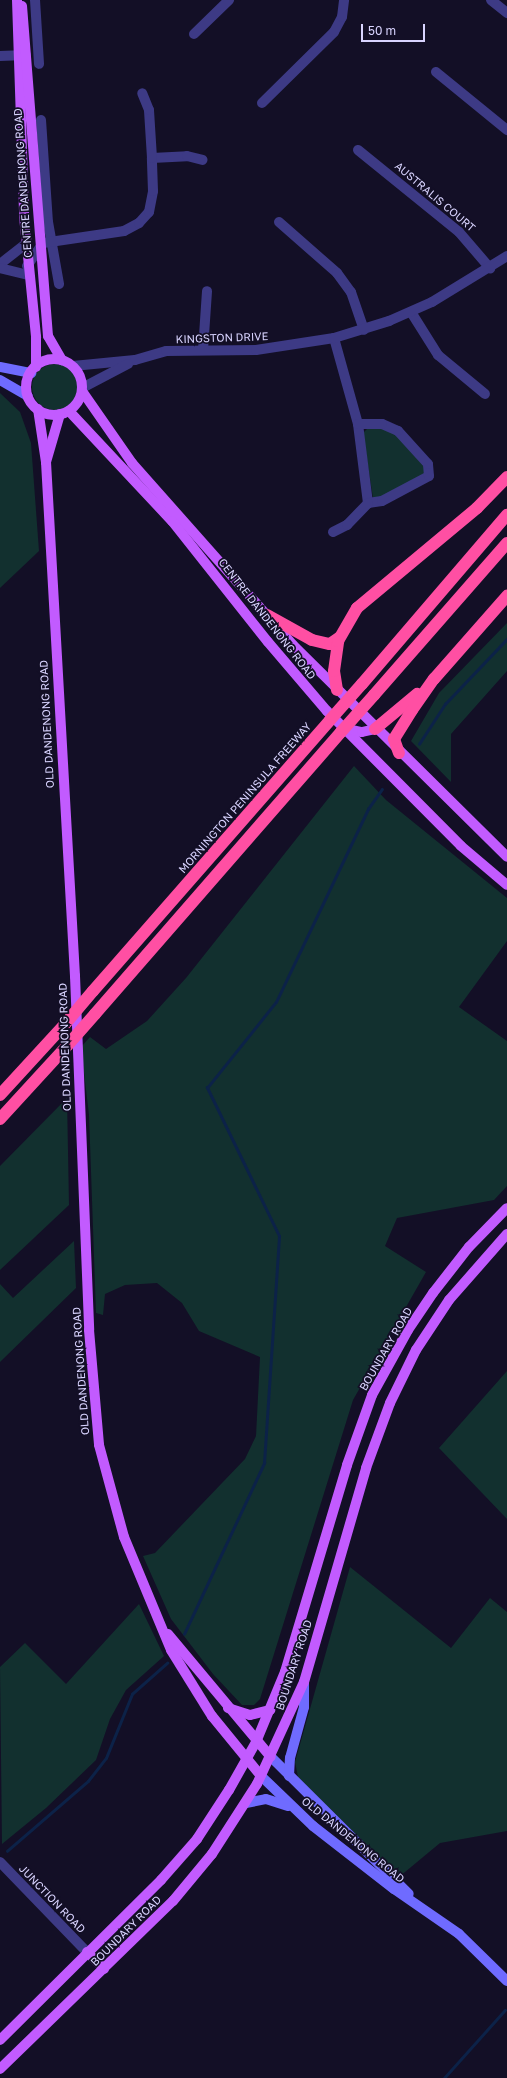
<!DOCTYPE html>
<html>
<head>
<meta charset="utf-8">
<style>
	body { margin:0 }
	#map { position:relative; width:507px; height:2078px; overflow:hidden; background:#130f26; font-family:"Golos Text",sans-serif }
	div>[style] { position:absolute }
	.green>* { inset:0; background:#12302f }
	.round { border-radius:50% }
	.stream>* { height:2.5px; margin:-1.25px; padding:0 1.25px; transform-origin:1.25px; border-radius:1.25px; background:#0c2248 }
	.minor>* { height:10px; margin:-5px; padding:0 5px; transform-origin:5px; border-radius:5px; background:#3d3a85 }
	.secondary>* { height:10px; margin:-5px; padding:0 5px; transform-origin:5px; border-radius:5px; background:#6f6bff }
	.primary>* { height:10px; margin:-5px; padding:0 5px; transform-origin:5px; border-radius:5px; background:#c25bff }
	.primary>.ring { margin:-5px; padding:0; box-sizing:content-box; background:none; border:10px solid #c25bff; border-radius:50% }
	.motorway>* { height:12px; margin:-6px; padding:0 6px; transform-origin:6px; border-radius:6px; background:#ff4fa3 }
	.motorway-bridge>* { height:12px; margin:-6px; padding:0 6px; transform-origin:6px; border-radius:6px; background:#ff4fa3 }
	span { translate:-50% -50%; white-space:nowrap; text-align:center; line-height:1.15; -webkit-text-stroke:3.5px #130f26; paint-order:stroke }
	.street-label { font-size:11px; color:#d9d4ff }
	.scale { position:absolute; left:361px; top:24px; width:64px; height:18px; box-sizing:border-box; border:2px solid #d9d4ff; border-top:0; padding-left:5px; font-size:12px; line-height:14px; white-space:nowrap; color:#d9d4ff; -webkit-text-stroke:3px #130f26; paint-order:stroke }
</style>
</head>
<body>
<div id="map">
	<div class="green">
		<i class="round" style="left:32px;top:364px;width:46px;height:46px"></i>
		<i style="clip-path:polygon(0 393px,20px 412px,31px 443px,39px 551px,0 588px)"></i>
		<i style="clip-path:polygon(371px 425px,397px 433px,428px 472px,384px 497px,373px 498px,363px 433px)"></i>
		<i style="clip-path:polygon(507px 623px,507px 671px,451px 734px,451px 782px,411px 741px,439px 693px)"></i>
		<i style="clip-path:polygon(354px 766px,386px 800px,507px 898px,507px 941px,459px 1007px,507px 1041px,507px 1186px,494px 1200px,397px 1218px,385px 1246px,426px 1272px,353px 1400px,260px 1699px,254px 1705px,242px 1705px,213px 1674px,171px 1619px,143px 1556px,155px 1553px,245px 1459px,256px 1436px,260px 1357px,199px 1331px,182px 1303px,157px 1283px,125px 1285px,105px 1294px,103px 1315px,96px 1313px,89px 1115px,81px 1047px,90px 1037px,106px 1049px,147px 1021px,186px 978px)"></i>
		<i style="clip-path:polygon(67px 1098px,69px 1205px,0 1270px,0 1166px)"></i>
		<i style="clip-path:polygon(74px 1241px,76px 1288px,0 1362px,0 1284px,13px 1298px)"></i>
		<i style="clip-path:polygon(507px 1371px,507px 1519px,439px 1448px)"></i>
		<i style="clip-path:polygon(350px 1567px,451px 1648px,490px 1598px,507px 1612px,507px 1831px,440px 1843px,399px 1877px,298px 1777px,295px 1762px)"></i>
		<i style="clip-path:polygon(139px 1604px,164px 1656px,126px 1690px,110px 1719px,96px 1760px,46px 1808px,2px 1844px,0 1667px,25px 1643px,66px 1684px)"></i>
	</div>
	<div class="stream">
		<i style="left:419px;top:744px;width:48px;rotate:-57deg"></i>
		<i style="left:445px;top:704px;width:90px;rotate:-46.4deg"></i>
		<i style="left:184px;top:1634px;width:189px;rotate:-64.9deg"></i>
		<i style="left:264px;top:1463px;width:227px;rotate:-86.2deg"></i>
		<i style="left:279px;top:1236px;width:165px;rotate:-115.9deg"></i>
		<i style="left:207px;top:1088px;width:110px;rotate:-51.3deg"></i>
		<i style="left:276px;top:1002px;width:214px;rotate:-64.5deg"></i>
		<i style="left:368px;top:809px;width:24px;rotate:-55deg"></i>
		<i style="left:7px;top:1851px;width:107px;rotate:-40.8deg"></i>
		<i style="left:88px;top:1781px;width:29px;rotate:-52deg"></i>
		<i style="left:106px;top:1758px;width:69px;rotate:-67.9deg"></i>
		<i style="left:132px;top:1694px;width:47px;rotate:-41.5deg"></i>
		<i style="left:444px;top:2078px;width:91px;rotate:-48.1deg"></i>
	</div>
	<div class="minor">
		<i style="left:35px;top:0;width:64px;rotate:86.4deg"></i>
		<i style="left:491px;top:0;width:21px;rotate:39deg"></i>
		<i style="left:194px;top:34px;width:49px;rotate:-44.2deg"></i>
		<i style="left:0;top:56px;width:26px;rotate:-2deg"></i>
		<i style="left:436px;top:72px;width:92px;rotate:39.2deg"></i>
		<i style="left:262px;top:103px;width:101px;rotate:-44.6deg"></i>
		<i style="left:334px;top:32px;width:17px;rotate:-62deg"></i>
		<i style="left:342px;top:17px;width:17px;rotate:-83deg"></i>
		<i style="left:41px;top:120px;width:102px;rotate:86.1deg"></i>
		<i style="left:48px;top:222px;width:63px;rotate:79.9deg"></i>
		<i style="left:358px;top:150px;width:130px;rotate:39.1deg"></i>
		<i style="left:459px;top:232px;width:48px;rotate:49.3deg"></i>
		<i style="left:152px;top:158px;width:35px;rotate:-3deg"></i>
		<i style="left:187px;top:156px;width:16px;rotate:14deg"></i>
		<i style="left:279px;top:222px;width:77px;rotate:41.3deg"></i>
		<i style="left:337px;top:273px;width:24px;rotate:54deg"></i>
		<i style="left:351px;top:292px;width:40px;rotate:71.1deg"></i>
		<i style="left:0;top:264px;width:33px;rotate:-38deg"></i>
		<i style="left:27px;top:266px;width:28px;rotate:-55deg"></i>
		<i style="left:43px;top:243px;width:82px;rotate:-8.4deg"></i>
		<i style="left:124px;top:231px;width:17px;rotate:-28deg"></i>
		<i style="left:139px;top:223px;width:15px;rotate:-48deg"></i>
		<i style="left:149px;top:212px;width:21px;rotate:-79deg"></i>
		<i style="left:153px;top:191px;width:33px;rotate:-92deg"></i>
		<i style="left:152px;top:158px;width:48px;rotate:-93.6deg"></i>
		<i style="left:149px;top:110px;width:18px;rotate:-112deg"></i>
		<i style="left:0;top:268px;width:29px;rotate:14deg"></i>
		<i style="left:411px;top:312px;width:51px;rotate:57.9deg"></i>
		<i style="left:438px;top:355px;width:61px;rotate:39.7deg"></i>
		<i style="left:334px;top:338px;width:89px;rotate:74.4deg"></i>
		<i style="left:358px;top:424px;width:80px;rotate:82.8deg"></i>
		<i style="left:368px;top:503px;width:14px;rotate:-8deg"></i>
		<i style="left:382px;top:501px;width:53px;rotate:-28deg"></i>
		<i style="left:429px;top:476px;width:12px;rotate:-95deg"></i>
		<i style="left:428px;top:464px;width:45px;rotate:-132.3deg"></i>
		<i style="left:398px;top:431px;width:17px;rotate:-156deg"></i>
		<i style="left:382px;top:424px;width:24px;rotate:180deg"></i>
		<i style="left:203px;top:350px;width:59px;rotate:-86.1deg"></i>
		<i style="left:73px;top:366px;width:62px;rotate:-5.5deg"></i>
		<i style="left:135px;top:360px;width:32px;rotate:-16deg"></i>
		<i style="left:166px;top:351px;width:90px;rotate:-0.6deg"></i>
		<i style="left:256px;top:350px;width:79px;rotate:-8.7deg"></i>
		<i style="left:334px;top:338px;width:58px;rotate:-17.2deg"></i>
		<i style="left:389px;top:321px;width:47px;rotate:-23.8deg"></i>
		<i style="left:432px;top:302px;width:88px;rotate:-31.5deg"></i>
		<i style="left:82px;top:388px;width:52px;rotate:-27.6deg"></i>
		<i style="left:333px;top:532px;width:16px;rotate:-27deg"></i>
		<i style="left:347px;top:525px;width:30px;rotate:-46deg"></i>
		<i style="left:0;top:1862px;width:125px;rotate:46deg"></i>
	</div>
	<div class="secondary">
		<i style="left:0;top:367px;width:32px;rotate:11deg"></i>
		<i style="left:0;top:380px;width:32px;rotate:30deg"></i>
		<i style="left:271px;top:1757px;width:194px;rotate:44.8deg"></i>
		<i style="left:261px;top:1776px;width:72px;rotate:43.9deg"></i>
		<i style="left:313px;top:1826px;width:103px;rotate:37.9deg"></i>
		<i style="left:394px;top:1889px;width:79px;rotate:34.7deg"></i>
		<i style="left:459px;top:1934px;width:67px;rotate:44.4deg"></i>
		<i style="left:289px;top:1776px;width:18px;rotate:-87deg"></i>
		<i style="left:290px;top:1758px;width:53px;rotate:-74.6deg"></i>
		<i style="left:304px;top:1707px;width:25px;rotate:-90deg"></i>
		<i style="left:246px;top:1803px;width:20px;rotate:-11deg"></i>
		<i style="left:266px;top:1799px;width:23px;rotate:18deg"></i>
	</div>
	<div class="primary">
		<i style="left:17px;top:0;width:216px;rotate:88.1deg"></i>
		<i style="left:24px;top:216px;width:122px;rotate:84.3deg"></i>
		<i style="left:36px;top:337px;width:30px;rotate:90deg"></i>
		<i style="left:22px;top:6px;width:331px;rotate:85.5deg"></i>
		<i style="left:48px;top:336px;width:28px;rotate:60deg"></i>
		<i class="ring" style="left:26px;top:359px;width:46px;height:46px"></i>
		<i style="left:82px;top:391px;width:88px;rotate:55.2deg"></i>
		<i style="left:132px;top:463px;width:243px;rotate:48.5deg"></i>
		<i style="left:293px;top:645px;width:301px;rotate:44.7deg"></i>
		<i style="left:38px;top:409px;width:54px;rotate:81.4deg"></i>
		<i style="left:69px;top:411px;width:151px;rotate:46.9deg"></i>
		<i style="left:172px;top:521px;width:154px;rotate:51.6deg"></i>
		<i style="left:268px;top:642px;width:91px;rotate:49.5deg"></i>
		<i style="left:327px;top:711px;width:190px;rotate:45.2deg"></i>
		<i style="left:461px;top:846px;width:60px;rotate:40.3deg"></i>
		<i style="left:60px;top:414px;width:50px;rotate:106.3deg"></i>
		<i style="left:46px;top:462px;width:515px;rotate:86.77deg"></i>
		<i style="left:75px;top:976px;width:354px;rotate:87.7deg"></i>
		<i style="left:89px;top:1330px;width:115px;rotate:85deg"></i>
		<i style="left:99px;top:1445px;width:95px;rotate:74.8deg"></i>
		<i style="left:124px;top:1537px;width:122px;rotate:67.4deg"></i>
		<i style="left:171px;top:1650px;width:78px;rotate:58.2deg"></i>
		<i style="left:212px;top:1716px;width:77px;rotate:50.8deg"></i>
		<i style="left:344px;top:728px;width:18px;rotate:13deg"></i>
		<i style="left:362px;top:732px;width:13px;rotate:-13deg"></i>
		<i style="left:168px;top:1634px;width:160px;rotate:50.1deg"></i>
		<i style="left:228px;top:1708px;width:23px;rotate:18deg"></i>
		<i style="left:250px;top:1715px;width:21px;rotate:-14deg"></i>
		<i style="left:87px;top:1952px;width:24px;rotate:45deg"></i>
		<i style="left:0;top:2040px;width:227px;rotate:-44.8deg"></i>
		<i style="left:161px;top:1880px;width:55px;rotate:-48.7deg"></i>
		<i style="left:197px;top:1839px;width:59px;rotate:-56.9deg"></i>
		<i style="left:229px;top:1790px;width:55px;rotate:-60.6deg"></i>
		<i style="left:256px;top:1742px;width:76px;rotate:-67.5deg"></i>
		<i style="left:285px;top:1672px;width:216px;rotate:-73.3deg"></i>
		<i style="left:347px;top:1465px;width:74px;rotate:-70.3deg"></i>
		<i style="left:372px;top:1395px;width:74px;rotate:-61deg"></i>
		<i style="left:408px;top:1330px;width:45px;rotate:-56deg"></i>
		<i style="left:433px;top:1293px;width:58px;rotate:-52deg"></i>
		<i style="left:469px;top:1247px;width:54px;rotate:-45.7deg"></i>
		<i style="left:0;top:2069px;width:241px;rotate:-44.2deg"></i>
		<i style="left:173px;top:1901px;width:61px;rotate:-50.3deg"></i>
		<i style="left:212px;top:1854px;width:83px;rotate:-57.3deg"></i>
		<i style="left:257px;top:1784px;width:112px;rotate:-65.3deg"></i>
		<i style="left:304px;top:1682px;width:223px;rotate:-73.8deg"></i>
		<i style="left:366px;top:1468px;width:69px;rotate:-69.7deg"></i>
		<i style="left:390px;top:1403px;width:59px;rotate:-63.9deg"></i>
		<i style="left:416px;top:1350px;width:60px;rotate:-56.6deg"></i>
		<i style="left:449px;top:1300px;width:88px;rotate:-48.7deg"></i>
	</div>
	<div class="motorway">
		<i style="left:267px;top:615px;width:51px;rotate:29.1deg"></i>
		<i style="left:312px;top:640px;width:18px;rotate:13deg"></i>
		<i style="left:330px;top:644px;width:11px;rotate:-34deg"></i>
		<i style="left:362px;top:684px;width:223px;rotate:-49.4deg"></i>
		<i style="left:337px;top:690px;width:19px;rotate:-99deg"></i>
		<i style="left:334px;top:671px;width:30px;rotate:-82deg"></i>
		<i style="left:338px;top:641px;width:38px;rotate:-60deg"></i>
		<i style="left:357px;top:608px;width:156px;rotate:-39.8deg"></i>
		<i style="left:477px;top:508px;width:43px;rotate:-45.9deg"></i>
		<i style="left:374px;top:695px;width:202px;rotate:-48.8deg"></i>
		<i style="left:375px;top:729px;width:55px;rotate:-39.8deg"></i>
		<i style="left:399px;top:753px;width:15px;rotate:-110deg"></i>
		<i style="left:394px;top:739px;width:34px;rotate:-58deg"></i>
		<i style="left:412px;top:710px;width:38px;rotate:-55deg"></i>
		<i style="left:434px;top:679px;width:111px;rotate:-48.7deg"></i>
		<i style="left:93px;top:991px;width:360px;rotate:-48.8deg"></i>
		<i style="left:95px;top:1014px;width:374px;rotate:-48.9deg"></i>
		<i style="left:0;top:1095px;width:96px;rotate:-47.5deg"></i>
		<i style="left:0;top:1119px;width:98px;rotate:-47.5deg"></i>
	</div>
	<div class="motorway-bridge">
		<i style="left:330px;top:720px;width:48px;rotate:-48.4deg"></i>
		<i style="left:341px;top:732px;width:50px;rotate:-48.3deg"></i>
		<i style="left:65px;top:1024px;width:43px;rotate:-49.7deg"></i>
		<i style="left:66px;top:1047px;width:44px;rotate:-48.7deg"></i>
	</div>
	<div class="street-label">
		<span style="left:23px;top:183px;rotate:-94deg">CENTRE DANDENONG ROAD</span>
		<span style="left:435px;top:197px;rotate:40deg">AUSTRALIS COURT</span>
		<span style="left:222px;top:338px;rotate:-2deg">KINGSTON DRIVE</span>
		<span style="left:267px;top:619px;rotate:52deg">CENTRE DANDENONG ROAD</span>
		<span style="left:47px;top:724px;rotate:-93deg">OLD DANDENONG ROAD</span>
		<span style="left:245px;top:798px;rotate:-49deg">MORNINGTON PENINSULA FREEWAY</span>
		<span style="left:65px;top:1047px;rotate:-92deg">OLD DANDENONG ROAD</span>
		<span style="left:386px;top:1349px;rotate:-60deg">BOUNDARY ROAD</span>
		<span style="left:81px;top:1371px;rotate:-94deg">OLD DANDENONG ROAD</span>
		<span style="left:294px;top:1665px;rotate:-72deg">BOUNDARY ROAD</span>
		<span style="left:353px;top:1840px;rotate:39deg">OLD DANDENONG ROAD</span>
		<span style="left:52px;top:1899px;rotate:46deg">JUNCTION ROAD</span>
		<span style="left:126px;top:1931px;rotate:-45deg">BOUNDARY ROAD</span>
	</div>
	<div class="scale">50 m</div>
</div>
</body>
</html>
